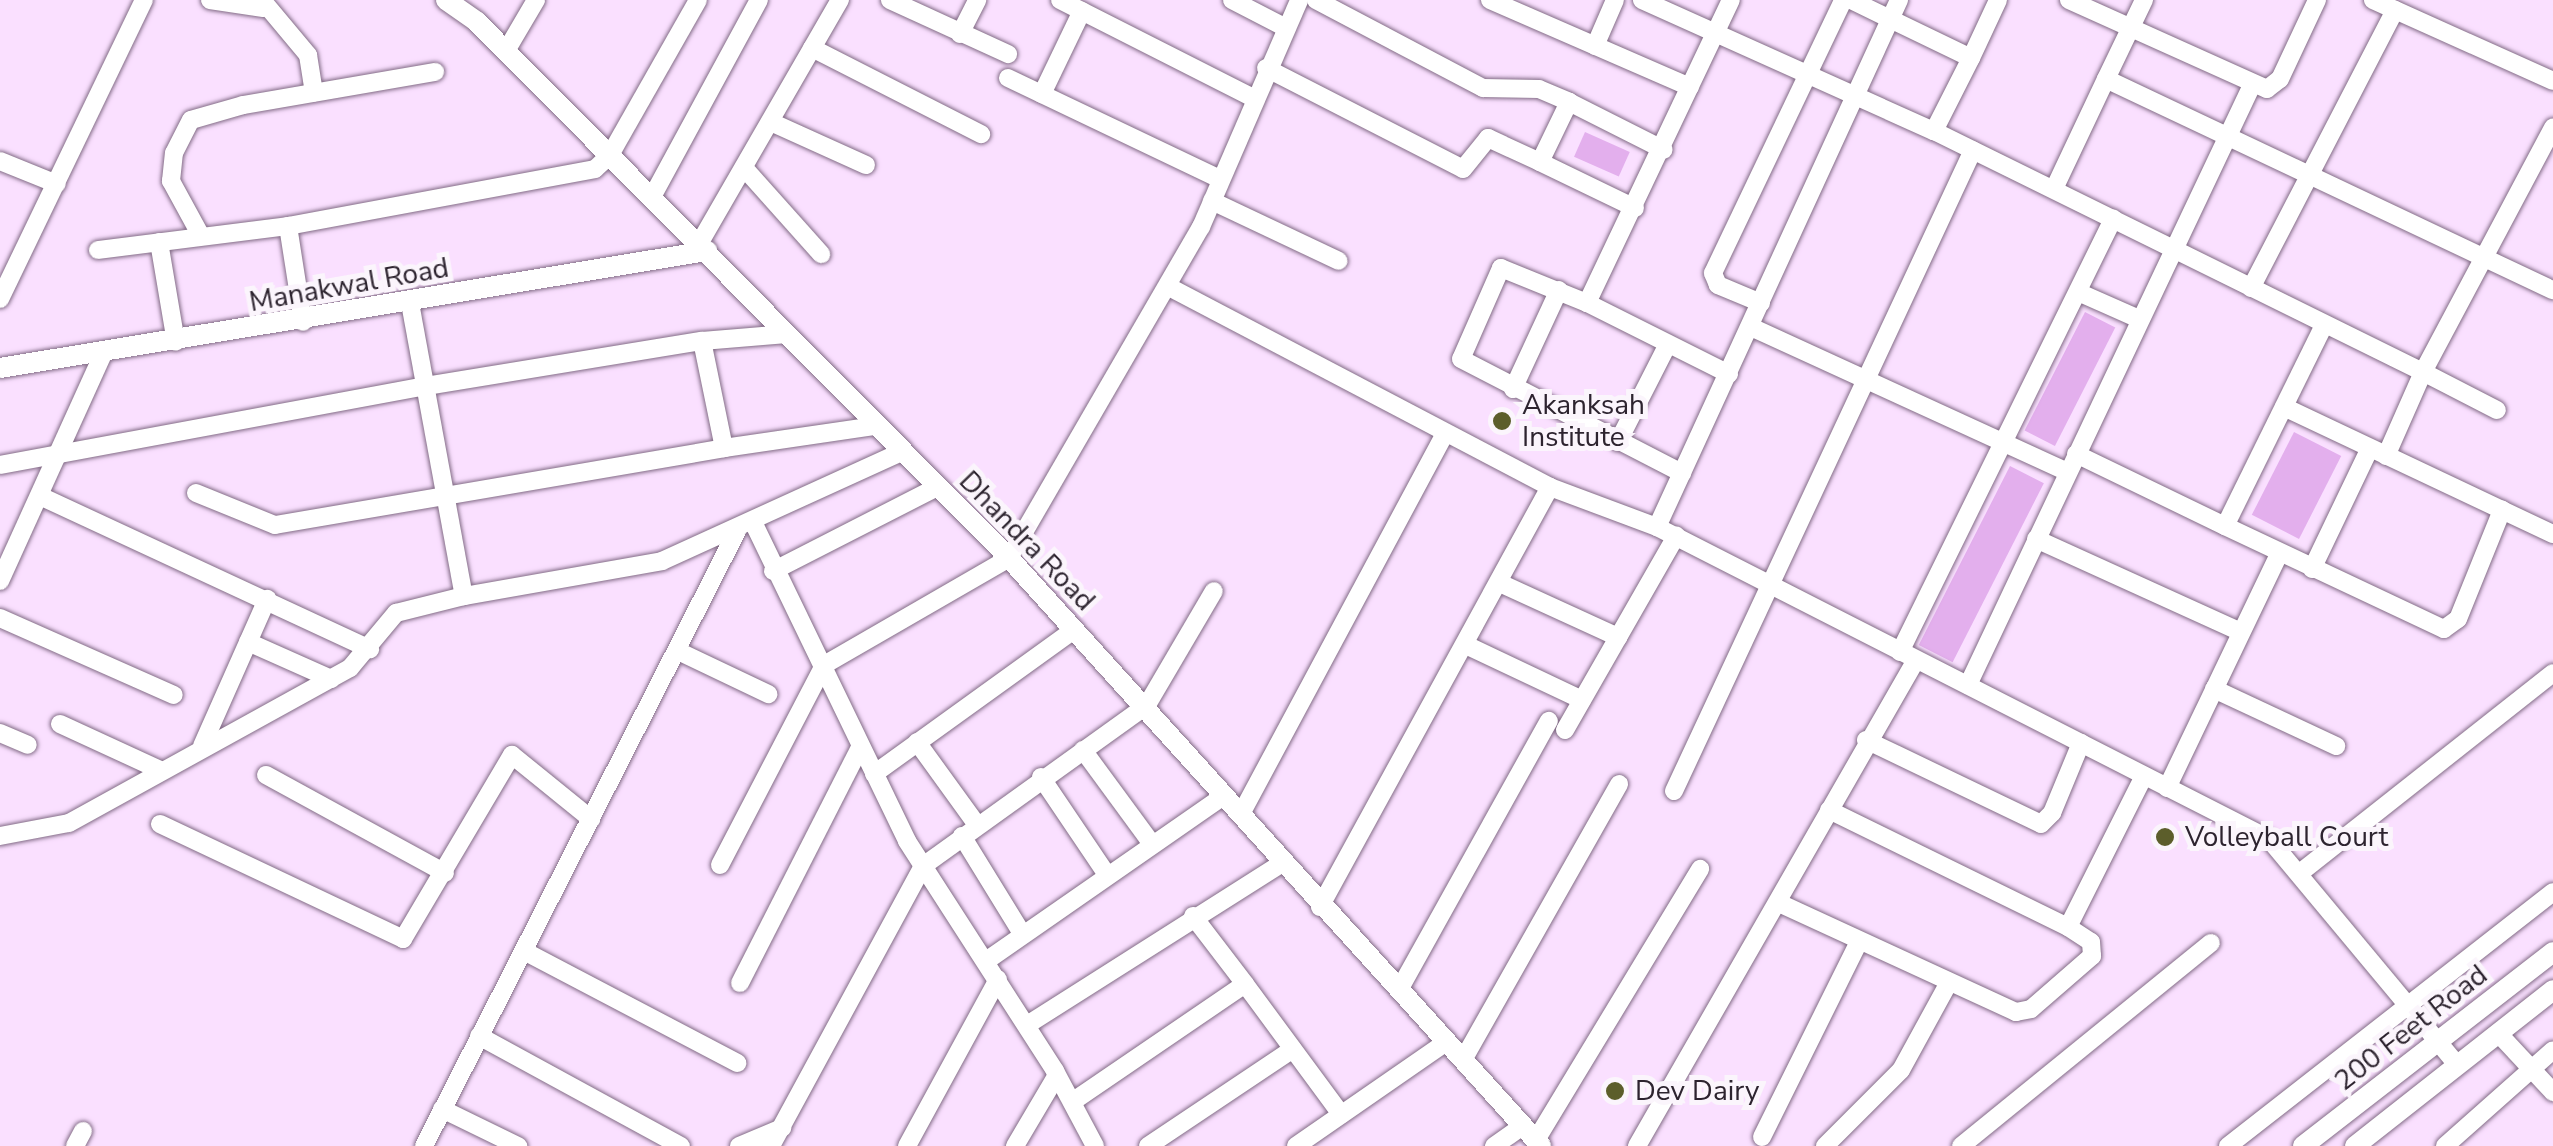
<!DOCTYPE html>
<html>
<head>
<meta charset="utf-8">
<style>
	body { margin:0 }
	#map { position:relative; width:2553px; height:1146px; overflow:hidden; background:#fae0ff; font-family:"Nunito Sans",sans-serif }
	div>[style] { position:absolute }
	.green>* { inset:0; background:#e3afed; transform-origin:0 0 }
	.roads { filter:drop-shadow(0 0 2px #826b86) drop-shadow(0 0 2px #826b86) }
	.minor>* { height:18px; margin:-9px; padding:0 9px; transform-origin:9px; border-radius:9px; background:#fff }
	.tertiary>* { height:20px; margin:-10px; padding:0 10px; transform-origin:10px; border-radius:10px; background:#fff }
	.dots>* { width:28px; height:28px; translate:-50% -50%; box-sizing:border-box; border:5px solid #fbf5fc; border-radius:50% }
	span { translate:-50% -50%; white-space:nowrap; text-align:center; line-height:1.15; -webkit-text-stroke:10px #fbf5fc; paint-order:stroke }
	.street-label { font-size:28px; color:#2d242f }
	.poi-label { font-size:28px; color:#2d242f }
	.left { translate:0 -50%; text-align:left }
</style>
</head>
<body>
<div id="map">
	<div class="green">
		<i style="left:1585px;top:132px;width:49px;height:27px;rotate:24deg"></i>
		<i style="left:2085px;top:312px;width:34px;height:133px;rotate:27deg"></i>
		<i style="left:2294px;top:432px;width:53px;height:93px;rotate:27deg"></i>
		<i style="left:2010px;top:466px;width:38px;height:201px;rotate:27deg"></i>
	</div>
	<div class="roads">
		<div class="minor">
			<i style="left:210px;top:0;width:54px;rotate:8.6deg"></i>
			<i style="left:262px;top:0;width:72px;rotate:50.1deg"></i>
			<i style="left:308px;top:55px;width:38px;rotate:81deg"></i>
			<i style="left:890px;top:0;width:130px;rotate:24.6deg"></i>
			<i style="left:1060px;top:0;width:219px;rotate:26.9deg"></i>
			<i style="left:1232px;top:0;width:61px;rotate:27.4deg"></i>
			<i style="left:1316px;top:0;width:189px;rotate:27.8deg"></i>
			<i style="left:1483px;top:88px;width:56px;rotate:1deg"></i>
			<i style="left:1539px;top:89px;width:33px;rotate:23deg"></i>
			<i style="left:1490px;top:0;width:218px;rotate:23.5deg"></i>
			<i style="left:1642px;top:0;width:320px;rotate:24.2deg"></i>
			<i style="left:1851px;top:0;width:133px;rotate:25.8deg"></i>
			<i style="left:1971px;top:58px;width:82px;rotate:116.9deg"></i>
			<i style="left:1934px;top:131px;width:545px;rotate:26.24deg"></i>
			<i style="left:2423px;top:372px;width:277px;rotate:-62deg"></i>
			<i style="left:1899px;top:0;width:580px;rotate:114.66deg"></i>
			<i style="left:1657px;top:527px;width:687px;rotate:27.01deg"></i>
			<i style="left:2269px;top:839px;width:294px;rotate:50.2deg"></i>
			<i style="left:2069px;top:0;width:217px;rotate:24.2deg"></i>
			<i style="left:2267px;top:89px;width:16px;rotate:-38deg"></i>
			<i style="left:2280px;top:79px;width:87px;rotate:-64.9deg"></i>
			<i style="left:2373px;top:0;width:197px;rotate:24.2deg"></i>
			<i style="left:960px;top:34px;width:38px;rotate:-63deg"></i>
			<i style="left:1595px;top:46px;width:50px;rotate:-66.5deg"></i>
			<i style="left:812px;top:48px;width:190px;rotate:27deg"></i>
			<i style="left:506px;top:51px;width:59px;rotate:-59.5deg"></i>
			<i style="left:1971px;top:58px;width:64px;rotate:-65deg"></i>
			<i style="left:1266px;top:68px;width:221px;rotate:27.1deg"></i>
			<i style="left:1463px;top:169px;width:40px;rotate:-51deg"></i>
			<i style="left:1488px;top:138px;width:57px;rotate:24.8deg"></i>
			<i style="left:1008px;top:78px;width:235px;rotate:25.5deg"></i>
			<i style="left:2106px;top:79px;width:88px;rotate:-64.3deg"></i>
			<i style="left:1042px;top:94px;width:92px;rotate:-64.3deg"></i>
			<i style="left:773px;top:123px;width:102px;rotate:24.3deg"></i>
			<i style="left:0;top:161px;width:61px;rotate:22deg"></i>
			<i style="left:746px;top:170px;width:113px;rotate:48.2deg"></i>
			<i style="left:2054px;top:189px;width:122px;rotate:-64.7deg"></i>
			<i style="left:2106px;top:79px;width:494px;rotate:25.3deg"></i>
			<i style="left:652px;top:197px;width:224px;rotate:-61.5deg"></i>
			<i style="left:1212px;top:201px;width:140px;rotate:25.3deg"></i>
			<i style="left:1635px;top:208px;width:106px;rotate:-154.2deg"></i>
			<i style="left:1540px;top:162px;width:67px;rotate:-64.2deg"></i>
			<i style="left:1569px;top:102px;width:106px;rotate:26.8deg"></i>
			<i style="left:288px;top:226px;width:97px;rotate:81.1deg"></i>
			<i style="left:201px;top:236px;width:63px;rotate:-118.6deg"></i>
			<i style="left:171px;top:181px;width:28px;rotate:-84deg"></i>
			<i style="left:174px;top:153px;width:37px;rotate:-63deg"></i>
			<i style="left:191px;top:120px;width:54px;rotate:-16.1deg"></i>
			<i style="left:243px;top:105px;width:195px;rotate:-9.8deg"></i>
			<i style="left:159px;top:242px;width:101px;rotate:80.4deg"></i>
			<i style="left:699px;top:244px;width:282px;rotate:-60deg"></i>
			<i style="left:98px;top:250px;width:192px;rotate:-7.2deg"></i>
			<i style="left:288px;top:226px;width:312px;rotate:-10.5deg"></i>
			<i style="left:595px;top:169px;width:21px;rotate:-43deg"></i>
			<i style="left:610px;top:155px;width:178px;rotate:-60.4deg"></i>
			<i style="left:1169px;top:287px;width:430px;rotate:27.7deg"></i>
			<i style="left:1550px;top:487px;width:114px;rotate:20.5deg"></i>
			<i style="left:2251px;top:288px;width:313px;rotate:-62.6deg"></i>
			<i style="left:2078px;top:292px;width:67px;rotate:23.9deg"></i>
			<i style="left:0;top:299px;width:332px;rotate:-64.3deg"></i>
			<i style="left:410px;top:303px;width:298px;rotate:79.6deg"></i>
			<i style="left:464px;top:596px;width:201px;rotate:-10deg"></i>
			<i style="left:662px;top:561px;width:263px;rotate:-24.5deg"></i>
			<i style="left:1587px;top:303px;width:93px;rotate:-157.9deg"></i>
			<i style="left:1501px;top:268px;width:99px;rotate:113.7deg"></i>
			<i style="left:1461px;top:359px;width:249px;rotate:27.3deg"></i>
			<i style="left:1761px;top:303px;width:47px;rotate:-157.3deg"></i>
			<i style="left:1718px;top:285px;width:13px;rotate:-113deg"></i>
			<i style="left:1713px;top:273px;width:302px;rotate:-64.5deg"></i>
			<i style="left:2324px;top:325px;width:224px;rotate:116.2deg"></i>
			<i style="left:2225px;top:526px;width:242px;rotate:25.2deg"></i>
			<i style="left:2444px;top:629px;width:17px;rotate:-36deg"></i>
			<i style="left:2458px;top:619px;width:118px;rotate:-68deg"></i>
			<i style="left:1751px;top:327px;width:348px;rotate:24.6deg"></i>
			<i style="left:1729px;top:374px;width:159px;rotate:-153.4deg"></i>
			<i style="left:1587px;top:303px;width:335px;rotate:-64.6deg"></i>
			<i style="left:1513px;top:389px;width:109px;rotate:-65.1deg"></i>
			<i style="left:2284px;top:407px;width:297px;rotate:25.3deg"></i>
			<i style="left:1618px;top:442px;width:110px;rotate:-63deg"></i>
			<i style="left:724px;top:448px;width:153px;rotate:-8.3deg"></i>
			<i style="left:2076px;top:454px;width:165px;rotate:25.8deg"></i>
			<i style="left:2386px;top:456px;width:92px;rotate:-66.2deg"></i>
			<i style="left:2423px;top:372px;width:83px;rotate:27.2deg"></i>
			<i style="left:0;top:465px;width:433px;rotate:-10.5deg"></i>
			<i style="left:426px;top:386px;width:280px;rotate:-9.3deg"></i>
			<i style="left:702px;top:341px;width:85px;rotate:-4.7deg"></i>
			<i style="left:196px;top:493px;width:85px;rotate:22.1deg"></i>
			<i style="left:275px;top:525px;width:456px;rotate:-9.7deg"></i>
			<i style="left:724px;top:448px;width:109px;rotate:-101.6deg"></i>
			<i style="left:40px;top:496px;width:364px;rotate:24.9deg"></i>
			<i style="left:753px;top:522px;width:354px;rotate:64.2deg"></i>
			<i style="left:907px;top:841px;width:274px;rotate:57.2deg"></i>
			<i style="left:1055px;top:1071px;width:85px;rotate:61.9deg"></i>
			<i style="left:2036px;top:539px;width:225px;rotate:24.4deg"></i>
			<i style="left:2312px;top:569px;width:134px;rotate:-64.4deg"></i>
			<i style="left:773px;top:571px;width:184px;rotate:-27.1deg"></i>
			<i style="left:0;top:581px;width:249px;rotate:-65.6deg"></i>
			<i style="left:1502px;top:584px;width:128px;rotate:24.6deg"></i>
			<i style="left:0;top:618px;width:190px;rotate:23.9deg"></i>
			<i style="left:248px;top:642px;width:91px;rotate:24deg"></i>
			<i style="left:1468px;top:646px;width:126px;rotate:25.3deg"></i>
			<i style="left:680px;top:652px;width:98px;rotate:25.5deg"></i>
			<i style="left:1900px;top:652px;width:483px;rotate:-63.8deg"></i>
			<i style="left:1968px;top:685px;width:664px;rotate:-64.67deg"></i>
			<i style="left:2214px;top:689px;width:135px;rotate:25deg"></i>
			<i style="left:60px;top:724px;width:110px;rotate:24.7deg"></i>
			<i style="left:1565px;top:730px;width:224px;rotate:-60.2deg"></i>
			<i style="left:0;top:733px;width:30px;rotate:23deg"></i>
			<i style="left:1866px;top:740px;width:194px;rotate:25.6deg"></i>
			<i style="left:2041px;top:824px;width:16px;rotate:-45deg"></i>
			<i style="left:2052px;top:813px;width:76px;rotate:-67.5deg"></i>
			<i style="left:917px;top:742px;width:102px;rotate:54.1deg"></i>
			<i style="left:202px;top:746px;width:161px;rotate:-66.1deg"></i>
			<i style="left:1083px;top:750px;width:117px;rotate:53.7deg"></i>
			<i style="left:874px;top:774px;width:246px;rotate:-35.8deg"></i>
			<i style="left:266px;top:775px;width:204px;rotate:28.7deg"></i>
			<i style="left:1041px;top:777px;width:118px;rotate:56deg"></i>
			<i style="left:2167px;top:788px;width:259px;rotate:-64.4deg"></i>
			<i style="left:1674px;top:791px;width:707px;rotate:-64.99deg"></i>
			<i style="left:1829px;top:810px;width:266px;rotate:26.1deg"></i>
			<i style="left:2068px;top:927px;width:169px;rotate:-63.3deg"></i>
			<i style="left:1241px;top:814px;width:432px;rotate:-61.8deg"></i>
			<i style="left:160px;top:824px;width:269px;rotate:25.3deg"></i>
			<i style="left:403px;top:939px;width:214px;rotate:-59.4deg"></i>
			<i style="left:512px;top:755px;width:102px;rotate:39deg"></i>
			<i style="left:0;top:836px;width:70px;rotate:-10.7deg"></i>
			<i style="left:69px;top:823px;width:321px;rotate:-28.9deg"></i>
			<i style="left:350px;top:668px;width:72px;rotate:-50.1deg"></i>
			<i style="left:396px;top:613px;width:70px;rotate:-14deg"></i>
			<i style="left:962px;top:836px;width:116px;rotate:58.4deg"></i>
			<i style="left:720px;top:865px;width:225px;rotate:-62.5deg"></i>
			<i style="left:824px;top:665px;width:214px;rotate:-30deg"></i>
			<i style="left:1009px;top:558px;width:383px;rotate:-59.9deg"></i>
			<i style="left:1201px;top:227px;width:247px;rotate:-66.6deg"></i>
			<i style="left:2301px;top:872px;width:321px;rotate:-38.3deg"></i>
			<i style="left:1779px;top:903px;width:261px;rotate:24.7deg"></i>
			<i style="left:2016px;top:1012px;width:15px;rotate:-11deg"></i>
			<i style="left:2031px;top:1009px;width:81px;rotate:-41deg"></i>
			<i style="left:2092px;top:956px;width:14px;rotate:-94deg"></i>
			<i style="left:2091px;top:942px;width:27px;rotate:-147deg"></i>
			<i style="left:1320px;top:907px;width:479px;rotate:-61.3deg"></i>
			<i style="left:1193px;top:916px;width:86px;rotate:52.6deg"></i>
			<i style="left:524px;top:951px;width:241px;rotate:27.7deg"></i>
			<i style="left:986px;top:961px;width:289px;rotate:-34.8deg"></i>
			<i style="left:740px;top:983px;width:265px;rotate:-63deg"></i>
			<i style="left:1399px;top:990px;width:308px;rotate:-60.9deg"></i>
			<i style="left:1027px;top:1025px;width:304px;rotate:-32.4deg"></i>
			<i style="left:2498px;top:1033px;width:81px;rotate:47deg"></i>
			<i style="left:479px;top:1036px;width:230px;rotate:28.6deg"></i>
			<i style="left:1463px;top:1060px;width:317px;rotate:-60.5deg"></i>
			<i style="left:1072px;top:1102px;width:209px;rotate:-34.3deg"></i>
			<i style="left:1245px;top:984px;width:162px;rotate:53.6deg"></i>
			<i style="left:442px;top:1109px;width:85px;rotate:26deg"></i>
			<i style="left:1762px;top:1137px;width:218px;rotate:-63.6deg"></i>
			<i style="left:1536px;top:1140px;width:317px;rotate:-58.8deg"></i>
			<i style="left:75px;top:1146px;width:17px;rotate:-62deg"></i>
			<i style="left:424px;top:1146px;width:690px;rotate:-63.03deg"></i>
			<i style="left:739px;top:1146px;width:47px;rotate:-22.7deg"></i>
			<i style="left:771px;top:1146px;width:319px;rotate:-61.5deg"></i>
			<i style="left:923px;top:866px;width:276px;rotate:-35.7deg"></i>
			<i style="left:1147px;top:705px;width:132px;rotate:-59.6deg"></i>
			<i style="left:907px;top:1146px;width:190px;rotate:-61.4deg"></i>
			<i style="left:1015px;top:1146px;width:82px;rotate:-59.4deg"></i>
			<i style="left:1148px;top:1146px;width:174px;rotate:-33.8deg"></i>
			<i style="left:1296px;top:1146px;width:183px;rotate:-34.7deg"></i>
			<i style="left:1494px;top:1146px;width:35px;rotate:-35deg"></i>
			<i style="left:1637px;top:1146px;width:560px;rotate:-60.14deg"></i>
			<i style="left:1825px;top:1146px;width:107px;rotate:-45deg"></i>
			<i style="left:1901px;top:1070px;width:98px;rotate:-61.3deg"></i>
			<i style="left:1961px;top:1146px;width:322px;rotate:-39.1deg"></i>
			<i style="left:2228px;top:1146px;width:412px;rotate:-38deg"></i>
			<i style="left:2445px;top:1146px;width:144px;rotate:-41.6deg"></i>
		</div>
		<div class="tertiary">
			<i style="left:446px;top:0;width:38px;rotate:35deg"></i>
			<i style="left:477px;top:22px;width:755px;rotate:45.21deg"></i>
			<i style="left:1009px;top:558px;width:793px;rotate:47.86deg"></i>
			<i style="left:0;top:368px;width:717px;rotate:-9.4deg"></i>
			<i style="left:2303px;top:1146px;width:316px;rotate:-37.8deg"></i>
			<i style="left:2355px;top:1146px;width:252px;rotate:-38.2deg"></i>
		</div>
	</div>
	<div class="dots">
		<i style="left:1502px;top:421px;background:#5c5e2b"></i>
		<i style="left:2165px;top:837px;background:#5c5e2b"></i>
		<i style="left:1615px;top:1091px;background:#5c5e2b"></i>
	</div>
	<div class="street-label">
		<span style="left:349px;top:285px;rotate:-10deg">Manakwal Road</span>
		<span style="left:1027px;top:541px;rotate:46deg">Dhandra Road</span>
		<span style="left:2411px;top:1028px;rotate:-38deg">200 Feet Road</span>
	</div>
	<div class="poi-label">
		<span class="left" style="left:1522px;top:421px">Akanksah<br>Institute</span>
		<span class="left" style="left:2185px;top:837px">Volleyball Court</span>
		<span class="left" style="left:1635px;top:1091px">Dev Dairy</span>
	</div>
</div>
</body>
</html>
